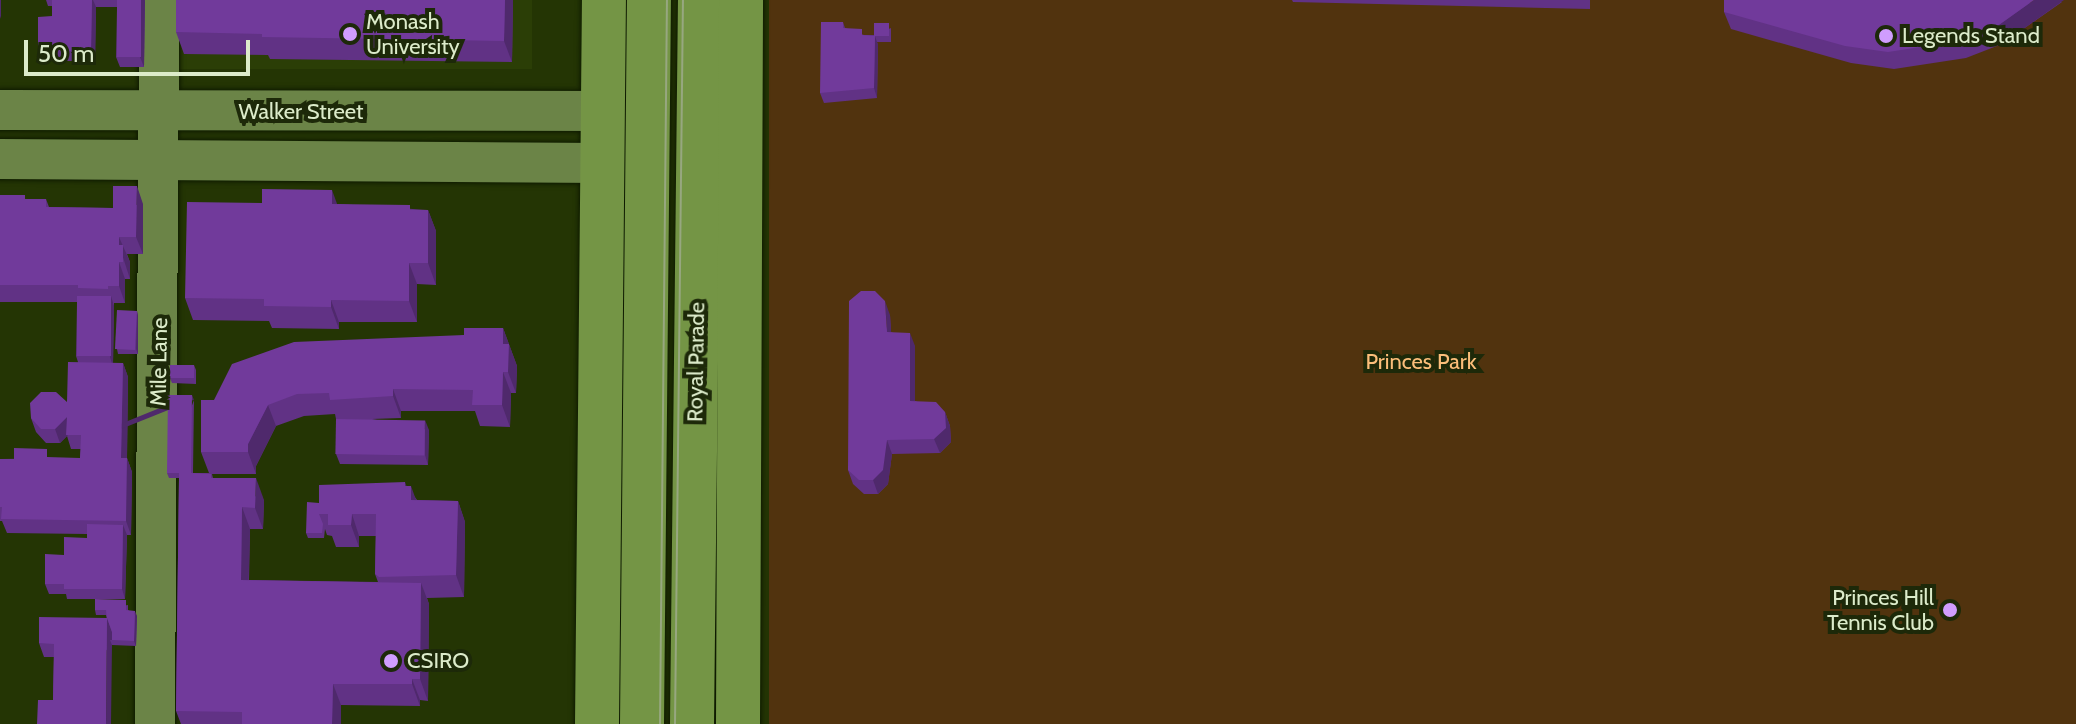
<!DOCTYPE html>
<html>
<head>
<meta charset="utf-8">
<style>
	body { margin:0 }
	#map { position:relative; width:2076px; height:724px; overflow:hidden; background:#243504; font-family:Cabin,sans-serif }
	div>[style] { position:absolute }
	.built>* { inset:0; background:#2b3e06; transform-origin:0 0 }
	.green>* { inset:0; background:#51330e; transform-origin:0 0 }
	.roads { filter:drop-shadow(0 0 2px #0f1b00) drop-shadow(0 0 2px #0f1b00) }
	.minor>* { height:40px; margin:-20px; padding:0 20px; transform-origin:20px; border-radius:20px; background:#6b8447 }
	.highway>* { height:44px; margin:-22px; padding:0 22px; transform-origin:22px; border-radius:22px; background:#749545 }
	.tram>* { height:2px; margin:-1px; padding:0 1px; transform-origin:1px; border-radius:1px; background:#97a780 }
	.wall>* { inset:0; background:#613285 }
	.shaded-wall>* { inset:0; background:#4f296c; transform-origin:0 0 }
	.building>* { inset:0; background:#713a9b; transform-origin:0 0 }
	.dots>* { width:22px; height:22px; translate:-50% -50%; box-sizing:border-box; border:4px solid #1d2909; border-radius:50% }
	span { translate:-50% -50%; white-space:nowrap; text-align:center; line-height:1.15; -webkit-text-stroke:8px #1d2909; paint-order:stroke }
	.poi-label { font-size:22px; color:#dcebca }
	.left { translate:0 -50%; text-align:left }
	.right { translate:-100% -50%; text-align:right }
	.street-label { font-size:22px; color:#dcebca }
	.park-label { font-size:22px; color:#fcbe7a }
	.scale { position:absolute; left:24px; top:40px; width:226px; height:36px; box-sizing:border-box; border:4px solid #dcebca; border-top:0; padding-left:10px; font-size:24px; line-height:28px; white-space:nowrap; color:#dcebca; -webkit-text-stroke:6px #1d2909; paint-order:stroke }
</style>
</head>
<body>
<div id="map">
	<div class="built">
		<i style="left:169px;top:0;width:363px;height:69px"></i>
	</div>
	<div class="green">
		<i style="left:769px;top:0;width:1307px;height:724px"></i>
	</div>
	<div class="roads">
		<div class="minor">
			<i style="left:0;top:110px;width:603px;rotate:0.1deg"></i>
			<i style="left:0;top:159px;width:602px;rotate:0.38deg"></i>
			<i style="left:155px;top:724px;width:724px;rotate:-89.68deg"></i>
		</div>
		<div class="highway">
			<i style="left:597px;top:724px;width:724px;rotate:-89.45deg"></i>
			<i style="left:642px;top:724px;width:724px;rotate:-89.45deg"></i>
			<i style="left:692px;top:724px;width:724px;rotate:-89.37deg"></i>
			<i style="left:738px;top:724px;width:724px;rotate:-89.76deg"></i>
		</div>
	</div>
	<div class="tram">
		<i style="left:660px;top:724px;width:724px;rotate:-89.45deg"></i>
		<i style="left:675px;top:724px;width:724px;rotate:-89.37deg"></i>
	</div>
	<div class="wall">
		<i style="clip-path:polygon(46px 0,145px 0,144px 67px,120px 67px,116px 57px,117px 7px,96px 7px,95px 61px,41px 61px,38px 51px,52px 16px,52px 6px,48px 6px)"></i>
		<i style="clip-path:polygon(176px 0,513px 0,512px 62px,270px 59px,268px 55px,184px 54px,176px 32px)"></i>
		<i style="clip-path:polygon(1292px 0,1590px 0,1590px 9px,1293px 2px)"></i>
		<i style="clip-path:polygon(2062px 2px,2002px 44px,1966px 58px,1894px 69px,1851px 63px,1731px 29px,1724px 12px)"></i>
		<i style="clip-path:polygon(843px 22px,845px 28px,864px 35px,874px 35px,891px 28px,891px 42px,877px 42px,878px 45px,877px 98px,824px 103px,820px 93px)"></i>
		<i style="clip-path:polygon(0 195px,26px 199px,46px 199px,49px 207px,113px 208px,143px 204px,143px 254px,127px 254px,130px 262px,130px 279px,125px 279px,125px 303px,114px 303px,113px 363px,123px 363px,128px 377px,127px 458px,132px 472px,131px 535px,127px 535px,125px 599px,67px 599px,66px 594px,49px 594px,45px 584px,64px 555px,87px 538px,87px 534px,7px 533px,2px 521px,0 521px,0 459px,80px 458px,81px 449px,71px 449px,67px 436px,60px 443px,46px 443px,36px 432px,31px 418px,67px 402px,78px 362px,76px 356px,77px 302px,0 302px)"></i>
		<i style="clip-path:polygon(338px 204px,428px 210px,436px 231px,436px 285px,417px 284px,417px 322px,339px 322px,339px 329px,272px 328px,269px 321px,193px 320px,185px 298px)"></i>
		<i style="clip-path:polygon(137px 311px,138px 316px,138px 354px,118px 354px,117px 349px)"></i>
		<i style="clip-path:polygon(890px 315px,891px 332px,915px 346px,915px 401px,945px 412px,950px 426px,951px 442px,940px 453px,892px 454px,888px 484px,878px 494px,864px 494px,853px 484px,848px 470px)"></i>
		<i style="clip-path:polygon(503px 328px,517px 366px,516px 393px,511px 393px,510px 427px,480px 426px,475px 411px,401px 411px,401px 418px,372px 419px,429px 430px,428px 465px,340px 464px,336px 454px,336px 419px,335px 414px,304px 416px,276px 426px,256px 466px,256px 474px,212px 474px,213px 478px,264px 500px,263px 529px,250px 529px,249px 580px,378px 582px,375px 574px,376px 536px,359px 536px,359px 547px,336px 547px,332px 536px,327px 535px,325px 529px,324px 538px,308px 538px,306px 533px,319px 503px,407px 486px,417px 500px,458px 501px,465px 522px,464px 597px,427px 598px,429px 604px,428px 701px,420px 700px,420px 706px,341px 705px,341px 724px,181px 724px,176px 711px,179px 478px,169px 478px,167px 473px,194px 400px,193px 473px,209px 473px,201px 452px,214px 400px,464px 335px)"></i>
		<i style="clip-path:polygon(194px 365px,196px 370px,196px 384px,172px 383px,170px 378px)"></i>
		<i style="clip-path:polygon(128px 605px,128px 610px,137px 616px,136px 646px,112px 645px,53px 700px,54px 657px,44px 657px,39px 643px,107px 618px,106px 615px,96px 615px,95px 610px)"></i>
	</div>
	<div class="shaded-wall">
		<i style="clip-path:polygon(0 0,1px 0,1px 19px,0 16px)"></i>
		<i style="clip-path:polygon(92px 0,93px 0,96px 7px,95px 61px,91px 51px)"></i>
		<i style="clip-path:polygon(141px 0,145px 0,144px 67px,140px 57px)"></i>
		<i style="clip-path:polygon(505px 0,513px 0,512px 62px,504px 41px)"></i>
		<i style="clip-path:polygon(2034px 0,2064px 0,2002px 44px,1996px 27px)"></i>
		<i style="clip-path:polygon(875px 36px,878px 45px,877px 98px,874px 88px)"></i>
		<i style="clip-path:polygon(137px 186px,143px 204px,143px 254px,136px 237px)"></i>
		<i style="clip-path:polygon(332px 190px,340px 212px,332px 204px)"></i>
		<i style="clip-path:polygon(428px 210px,436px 231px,436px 285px,428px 263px)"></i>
		<i style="clip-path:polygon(119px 237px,130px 262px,130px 279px,119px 245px)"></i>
		<i style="clip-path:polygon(119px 262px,125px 279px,125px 303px,119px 286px)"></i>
		<i style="clip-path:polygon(409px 263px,417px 284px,417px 322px,409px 301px)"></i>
		<i style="clip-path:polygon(108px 286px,114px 306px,113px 367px,110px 357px,111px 296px)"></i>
		<i style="clip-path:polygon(331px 300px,339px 322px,339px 329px,331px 307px)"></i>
		<i style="clip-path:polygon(885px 301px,890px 315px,892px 345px,887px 332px)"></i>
		<i style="clip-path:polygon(137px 311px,138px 316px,138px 354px,136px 349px)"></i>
		<i style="clip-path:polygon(503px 328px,517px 366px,516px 393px,508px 372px,503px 344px)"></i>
		<i style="clip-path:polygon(910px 333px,915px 346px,915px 415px,910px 401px)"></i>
		<i style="clip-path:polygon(123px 363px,128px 377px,127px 458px,132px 472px,131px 535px,126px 521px,121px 458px)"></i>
		<i style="clip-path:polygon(503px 372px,511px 393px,510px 427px,502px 405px)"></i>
		<i style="clip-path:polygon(393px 389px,401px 411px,401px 418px,393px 396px)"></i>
		<i style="left:192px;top:395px;width:5px;height:78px;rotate:68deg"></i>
		<i style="clip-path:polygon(268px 405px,276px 426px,256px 466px,256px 474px,248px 452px,248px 444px)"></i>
		<i style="clip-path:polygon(945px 412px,950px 426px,951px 442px,940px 453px,934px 439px)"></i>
		<i style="clip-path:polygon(67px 417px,72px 431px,60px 443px,55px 429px)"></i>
		<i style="clip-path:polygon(425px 420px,429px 430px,428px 465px,425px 455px)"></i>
		<i style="clip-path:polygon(887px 440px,892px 454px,888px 484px,878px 494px,873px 480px)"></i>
		<i style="clip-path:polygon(256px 478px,264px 500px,263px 529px,255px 508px)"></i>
		<i style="clip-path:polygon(405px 482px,411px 498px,411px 486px,419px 508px,419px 522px,405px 486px)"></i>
		<i style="clip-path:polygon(458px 501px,465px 522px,464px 597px,456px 575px)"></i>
		<i style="clip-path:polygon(242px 507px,250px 529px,248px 602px,241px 580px)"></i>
		<i style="clip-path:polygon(352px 514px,359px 536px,359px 547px,351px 525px)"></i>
		<i style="clip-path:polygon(123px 525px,127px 535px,125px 599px,122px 589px)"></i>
		<i style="clip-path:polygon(421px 583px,429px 604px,428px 701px,420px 679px)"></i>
		<i style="clip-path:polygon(135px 611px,137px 616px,136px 646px,134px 641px)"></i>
		<i style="clip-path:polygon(107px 618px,112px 632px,112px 640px,110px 640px,112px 645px,111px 724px,106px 724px)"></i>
		<i style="clip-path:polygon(412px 679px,420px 700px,420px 706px,412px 684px)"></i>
		<i style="clip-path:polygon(333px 684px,341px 705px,341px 724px,332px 724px)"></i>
	</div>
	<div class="building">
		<i style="clip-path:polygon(52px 0,92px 0,91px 51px,38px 51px,38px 17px,52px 16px)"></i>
		<i style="left:117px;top:0;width:24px;height:57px"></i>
		<i style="clip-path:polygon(176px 0,505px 0,504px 41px,262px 37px,262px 34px,176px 32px)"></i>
		<i style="clip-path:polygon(1724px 0,2034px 0,1996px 27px,1960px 41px,1888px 52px,1845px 46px,1724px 12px)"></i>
		<i style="clip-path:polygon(821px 22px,843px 22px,843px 28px,862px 29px,862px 35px,875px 36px,874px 88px,820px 93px)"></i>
		<i style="left:874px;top:23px;width:15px;height:13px"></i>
		<i style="clip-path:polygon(113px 186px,137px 186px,136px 237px,119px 237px,119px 245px,123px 245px,123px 262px,119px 262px,119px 286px,108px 286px,108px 289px,78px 288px,78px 285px,0 285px,0 195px,25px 195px,25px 199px,46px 199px,46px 207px,113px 208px)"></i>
		<i style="clip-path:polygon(262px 189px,332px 190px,332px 204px,410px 205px,410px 210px,428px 210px,428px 263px,409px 263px,409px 301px,331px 300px,331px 307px,264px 306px,264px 299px,185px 298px,187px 202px,262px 203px)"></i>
		<i style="clip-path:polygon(861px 291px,875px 291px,885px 301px,887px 332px,910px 333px,910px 401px,936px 402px,945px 412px,946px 428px,934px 439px,887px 440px,883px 470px,873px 480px,859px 480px,848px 470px,849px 301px)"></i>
		<i style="left:77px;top:296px;width:34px;height:60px"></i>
		<i style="left:117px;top:310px;width:20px;height:39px;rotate:3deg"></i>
		<i style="clip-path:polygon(464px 328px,503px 328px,503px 344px,509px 344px,508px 372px,503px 372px,502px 405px,472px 405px,473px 390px,393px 389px,393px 396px,330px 400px,329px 393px,297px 394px,268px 405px,248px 444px,248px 452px,201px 452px,201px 400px,214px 400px,232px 364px,294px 342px,464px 335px)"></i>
		<i style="clip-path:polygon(68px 362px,123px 363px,121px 458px,127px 458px,126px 521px,1px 519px,2px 507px,0 507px,0 459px,14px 459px,14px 448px,47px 449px,47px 457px,80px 458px,81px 435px,66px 435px,67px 417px,55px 429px,41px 429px,31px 418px,30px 403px,41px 392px,56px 392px,67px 402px)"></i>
		<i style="left:170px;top:365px;width:24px;height:13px"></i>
		<i style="clip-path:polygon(168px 395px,192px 395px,191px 473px,211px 474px,211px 478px,179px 478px,179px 490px,179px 473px,167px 473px)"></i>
		<i style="left:336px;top:419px;width:89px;height:35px;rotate:1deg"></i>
		<i style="clip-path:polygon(179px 478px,256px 478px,255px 508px,242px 507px,241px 580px,421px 583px,420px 679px,412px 679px,412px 684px,333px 684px,332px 724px,242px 724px,242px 712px,176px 711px)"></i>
		<i style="clip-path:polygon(405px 482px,405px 486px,411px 486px,411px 500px,458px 501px,456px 575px,379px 577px,375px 574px,376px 514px,352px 514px,351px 525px,328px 525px,328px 514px,319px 514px,319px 485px)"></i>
		<i style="clip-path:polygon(307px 502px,319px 503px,319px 514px,323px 524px,322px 533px,306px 533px)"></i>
		<i style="clip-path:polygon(87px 524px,123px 525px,122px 589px,64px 589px,64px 584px,45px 584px,45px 554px,64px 555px,64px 537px,87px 538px)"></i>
		<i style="clip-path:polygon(95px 599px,126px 600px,126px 610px,135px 611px,134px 641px,112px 640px,112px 632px,107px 618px,107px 621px,106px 610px,95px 610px)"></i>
		<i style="clip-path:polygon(39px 617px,107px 618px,106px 724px,37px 724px,38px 700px,53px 700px,54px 644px,39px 643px)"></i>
	</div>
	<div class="dots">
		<i style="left:350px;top:34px;background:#d09dfe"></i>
		<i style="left:1886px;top:36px;background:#d09dfe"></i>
		<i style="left:1950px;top:610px;background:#d09dfe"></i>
		<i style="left:391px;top:661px;background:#d09dfe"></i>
	</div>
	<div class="poi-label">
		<span class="left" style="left:366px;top:34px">Monash<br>University</span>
		<span class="left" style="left:1902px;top:36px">Legends Stand</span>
		<span class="right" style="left:1934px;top:610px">Princes Hill<br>Tennis Club</span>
		<span class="left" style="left:407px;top:661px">CSIRO</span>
	</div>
	<div class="street-label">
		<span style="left:301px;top:112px">Walker Street</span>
		<span style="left:159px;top:362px;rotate:-89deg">Mile Lane</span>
		<span style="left:696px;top:362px;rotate:-89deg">Royal Parade</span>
	</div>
	<div class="park-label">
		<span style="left:1421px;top:362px">Princes Park</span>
	</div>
	<div class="scale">50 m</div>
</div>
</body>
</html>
